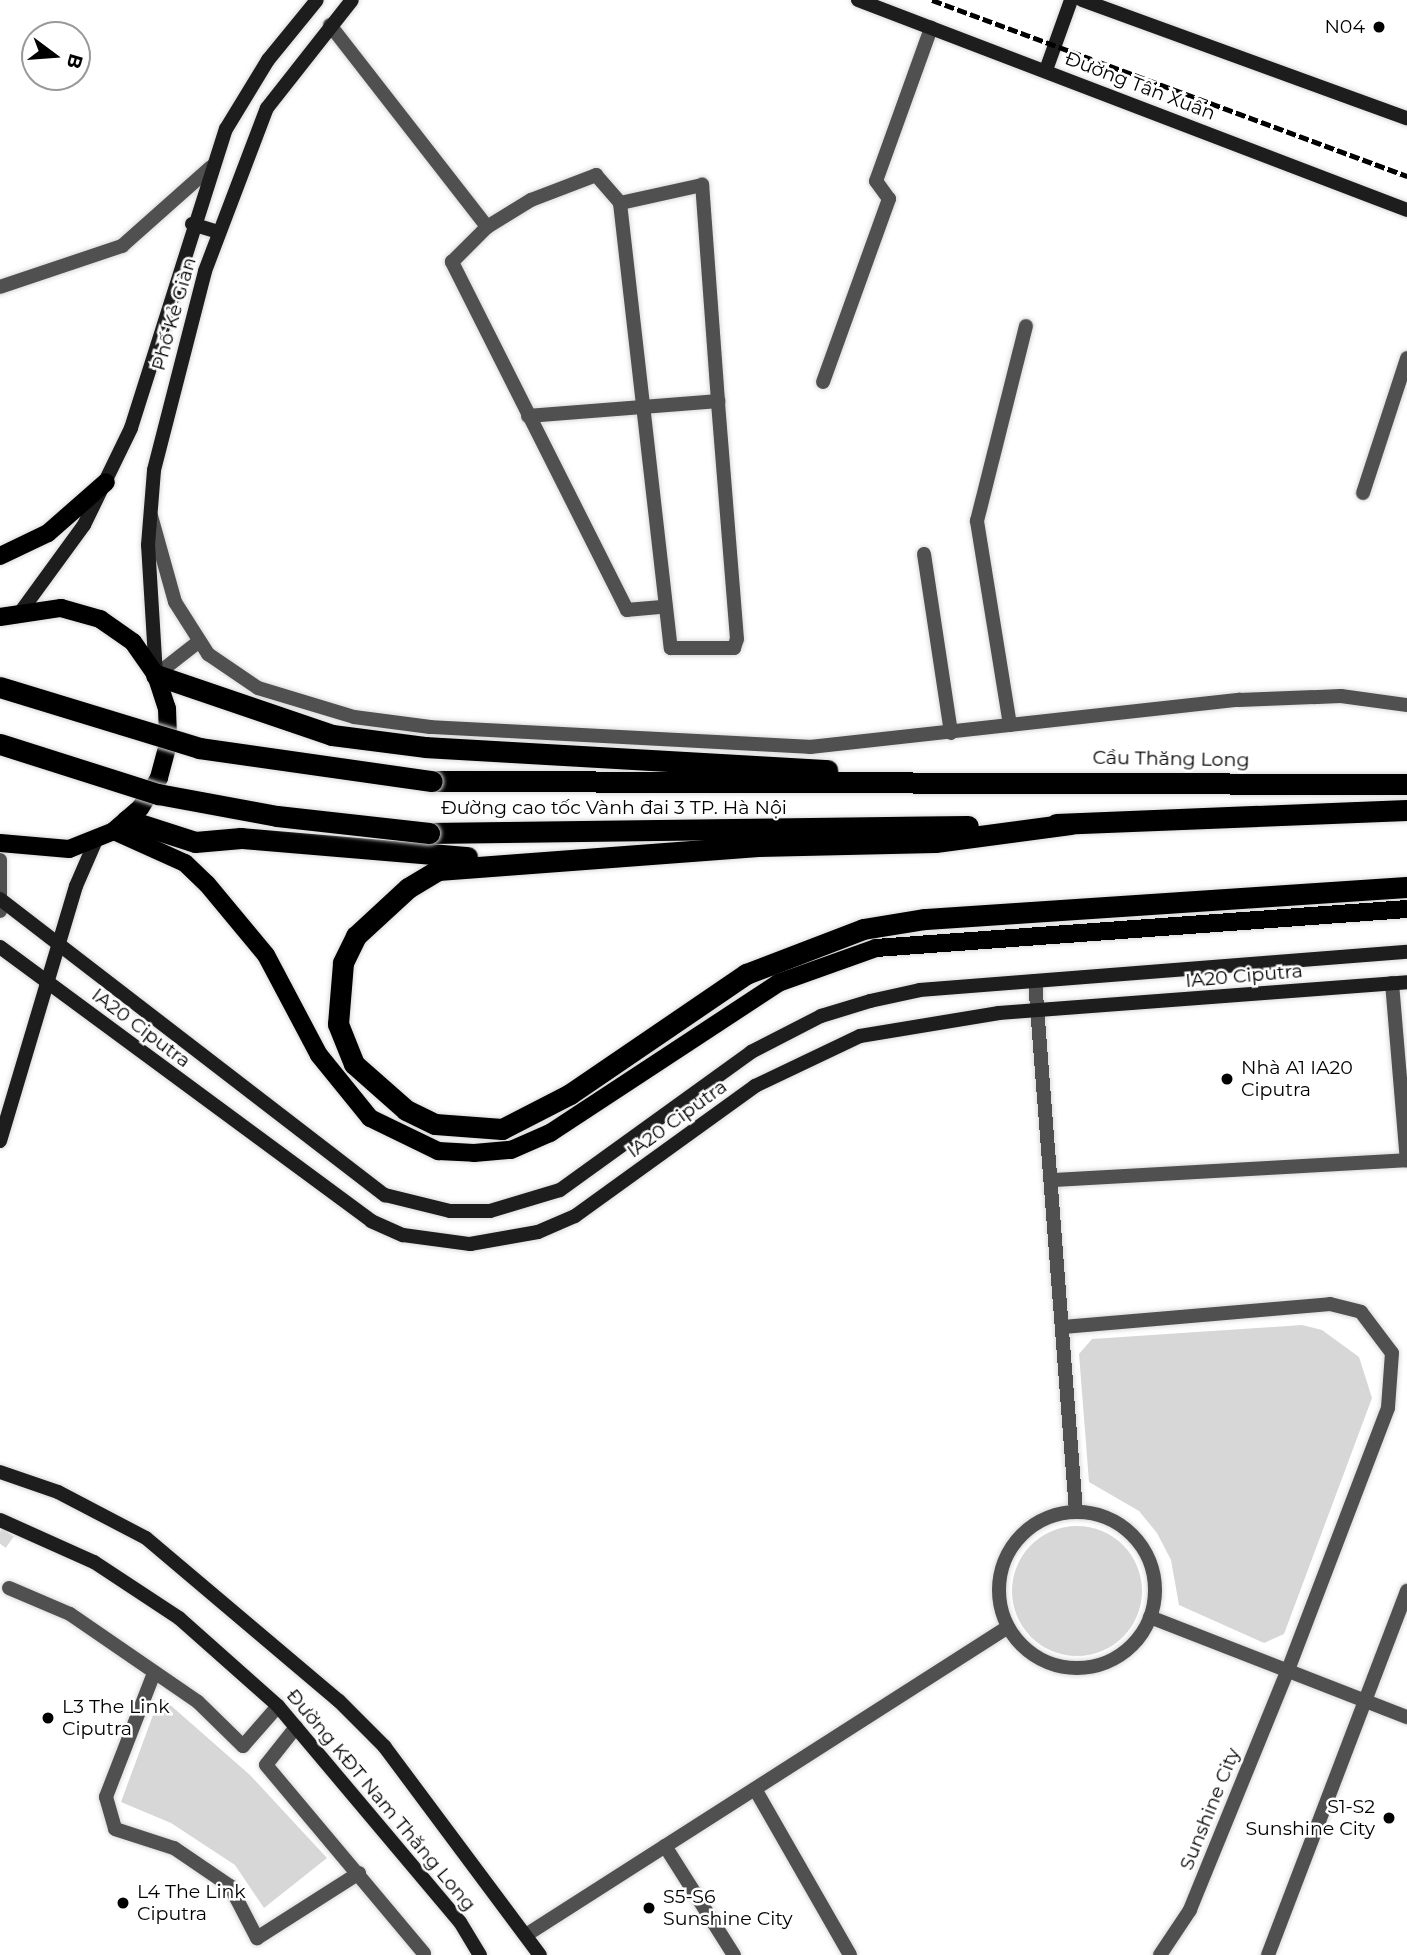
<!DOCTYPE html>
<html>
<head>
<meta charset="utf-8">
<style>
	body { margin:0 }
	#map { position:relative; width:1407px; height:1955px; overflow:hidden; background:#fff; font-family:Montserrat,sans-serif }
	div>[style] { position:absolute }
	.green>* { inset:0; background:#d7d7d7 }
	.round { border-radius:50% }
	.street-tunnel>* { height:14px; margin-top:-7px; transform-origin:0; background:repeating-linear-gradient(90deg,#d9d9d9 0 14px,transparent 0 21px) }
	.roads { filter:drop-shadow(0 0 2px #dbdbdb) drop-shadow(0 0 2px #dbdbdb) }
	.street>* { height:14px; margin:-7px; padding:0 7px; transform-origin:7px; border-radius:7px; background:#505050 }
	.street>.ring { margin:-7px; padding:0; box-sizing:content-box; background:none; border:14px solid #505050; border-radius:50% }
	.secondary>* { height:14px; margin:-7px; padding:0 7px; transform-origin:7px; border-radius:7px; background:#1d1d1d }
	.primary>* { height:18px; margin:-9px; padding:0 9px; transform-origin:9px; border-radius:9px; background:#000 }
	.highway>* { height:21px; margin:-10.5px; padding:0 10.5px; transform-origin:10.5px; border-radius:10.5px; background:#000 }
	.rail>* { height:5px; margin-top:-2.5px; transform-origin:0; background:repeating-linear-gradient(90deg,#000 0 10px,transparent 0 13.5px) }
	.bridges { filter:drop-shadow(0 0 2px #dbdbdb) drop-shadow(0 0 2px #dbdbdb) }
	.highway-bridge>* { height:21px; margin:-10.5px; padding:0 10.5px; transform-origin:10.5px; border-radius:10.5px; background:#000 }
	.dots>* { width:19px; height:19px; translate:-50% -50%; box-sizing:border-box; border:4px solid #fff; border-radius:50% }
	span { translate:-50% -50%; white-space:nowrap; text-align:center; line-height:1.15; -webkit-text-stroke:5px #fff; paint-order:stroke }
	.poi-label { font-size:19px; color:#000 }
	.right { translate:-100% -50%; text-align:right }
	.left { translate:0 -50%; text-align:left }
	.street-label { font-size:19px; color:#000 }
	.north { position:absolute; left:21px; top:21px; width:70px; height:70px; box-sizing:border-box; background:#fff; border:2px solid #999; border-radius:50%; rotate:106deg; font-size:19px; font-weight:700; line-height:28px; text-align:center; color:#000 }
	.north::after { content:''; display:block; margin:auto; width:24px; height:32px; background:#000; clip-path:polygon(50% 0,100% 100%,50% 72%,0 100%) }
</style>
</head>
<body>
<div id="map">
	<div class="green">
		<i style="clip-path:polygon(1302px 1325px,1322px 1330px,1359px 1357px,1372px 1398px,1284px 1634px,1264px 1643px,1179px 1605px,1171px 1560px,1157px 1533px,1139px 1511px,1089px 1482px,1079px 1354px,1092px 1339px)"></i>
		<i class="round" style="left:1012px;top:1526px;width:130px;height:130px"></i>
		<i style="clip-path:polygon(160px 1696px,250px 1775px,327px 1858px,264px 1908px,235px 1865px,171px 1823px,121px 1802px)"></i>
	</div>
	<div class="street-tunnel">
		<i style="left:0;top:1544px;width:24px;rotate:-55deg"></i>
	</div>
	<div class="roads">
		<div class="street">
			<i style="left:330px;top:25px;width:256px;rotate:52.1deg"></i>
			<i style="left:0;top:287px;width:129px;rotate:-18.6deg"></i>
			<i style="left:122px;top:246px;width:119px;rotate:-41.6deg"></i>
			<i style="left:823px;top:382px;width:195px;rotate:-70.2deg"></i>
			<i style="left:889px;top:199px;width:22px;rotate:-126deg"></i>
			<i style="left:876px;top:181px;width:163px;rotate:-70.2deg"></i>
			<i style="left:528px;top:416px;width:191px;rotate:-4.5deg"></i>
			<i style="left:718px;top:401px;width:217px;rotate:-94.2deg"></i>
			<i style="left:702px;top:185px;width:84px;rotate:167.6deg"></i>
			<i style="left:1363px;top:493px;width:142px;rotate:-71.9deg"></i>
			<i style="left:151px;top:516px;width:89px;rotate:74.4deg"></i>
			<i style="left:175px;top:602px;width:62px;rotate:57.6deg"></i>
			<i style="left:208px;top:654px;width:60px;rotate:34.2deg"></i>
			<i style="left:258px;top:688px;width:100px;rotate:16.8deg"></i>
			<i style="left:354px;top:717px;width:77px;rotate:7.5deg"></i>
			<i style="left:430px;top:727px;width:381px;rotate:3deg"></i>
			<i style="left:810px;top:747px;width:432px;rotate:-6.3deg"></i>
			<i style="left:1239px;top:700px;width:102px;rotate:-2.2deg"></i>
			<i style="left:1341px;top:696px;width:67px;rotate:7.8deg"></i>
			<i style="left:924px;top:554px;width:181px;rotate:81.4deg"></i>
			<i style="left:661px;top:607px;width:34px;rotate:175deg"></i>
			<i style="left:627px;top:610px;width:390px;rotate:-116.7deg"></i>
			<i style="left:452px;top:262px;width:49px;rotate:-45deg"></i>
			<i style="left:487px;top:227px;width:52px;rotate:-31.5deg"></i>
			<i style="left:531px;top:200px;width:70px;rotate:-21deg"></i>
			<i style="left:596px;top:175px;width:37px;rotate:49deg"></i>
			<i style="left:620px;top:203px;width:448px;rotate:83.5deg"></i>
			<i style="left:671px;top:648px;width:63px"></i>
			<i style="left:734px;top:648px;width:9px;rotate:-72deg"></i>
			<i style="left:737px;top:639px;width:239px;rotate:-94.6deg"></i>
			<i style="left:156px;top:675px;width:52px;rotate:-38deg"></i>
			<i style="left:1010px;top:725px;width:207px;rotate:-99.2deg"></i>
			<i style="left:977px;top:521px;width:201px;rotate:-75.9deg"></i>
			<i style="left:0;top:860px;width:51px;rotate:90deg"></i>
			<i style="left:1035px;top:981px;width:532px;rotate:85.58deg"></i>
			<i style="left:1392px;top:983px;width:178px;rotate:85.2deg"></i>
			<i style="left:1052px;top:1180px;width:356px;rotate:-3.2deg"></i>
			<i style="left:1063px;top:1327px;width:268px;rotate:-4.9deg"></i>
			<i style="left:1330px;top:1304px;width:32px;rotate:14deg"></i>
			<i style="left:1361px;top:1312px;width:51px;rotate:52.9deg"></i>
			<i style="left:1392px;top:1353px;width:55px;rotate:94.2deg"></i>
			<i style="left:1388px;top:1408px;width:283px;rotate:110.9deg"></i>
			<i style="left:1287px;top:1672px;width:257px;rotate:112.2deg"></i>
			<i style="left:1190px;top:1910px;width:54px;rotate:123.7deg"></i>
			<i class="ring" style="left:999px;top:1512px;width:142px;height:142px"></i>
			<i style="left:9px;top:1588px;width:66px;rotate:23.1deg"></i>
			<i style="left:70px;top:1614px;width:155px;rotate:34.5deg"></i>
			<i style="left:198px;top:1702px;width:63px;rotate:44.4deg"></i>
			<i style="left:243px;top:1746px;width:53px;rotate:-48.8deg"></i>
			<i style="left:1150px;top:1617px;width:276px;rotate:21.3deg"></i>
			<i style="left:154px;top:1673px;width:133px;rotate:111.2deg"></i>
			<i style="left:106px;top:1797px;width:33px;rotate:74deg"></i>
			<i style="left:115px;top:1829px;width:62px;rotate:17.9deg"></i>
			<i style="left:174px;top:1848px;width:68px;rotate:34.2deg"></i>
			<i style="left:230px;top:1886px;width:59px;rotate:62.6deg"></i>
			<i style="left:257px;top:1938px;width:121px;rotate:-32.5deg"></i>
			<i style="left:296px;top:1727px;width:48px;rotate:128.3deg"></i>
			<i style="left:266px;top:1765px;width:246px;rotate:50deg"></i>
			<i style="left:755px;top:1789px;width:191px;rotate:60.2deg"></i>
			<i style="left:665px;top:1846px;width:129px;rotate:57.7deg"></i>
			<i style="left:526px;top:1935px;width:572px;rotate:-32.58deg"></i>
			<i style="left:1268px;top:1955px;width:390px;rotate:-69.1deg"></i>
		</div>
		<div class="secondary">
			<i style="left:858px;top:0;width:588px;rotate:20.93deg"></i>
			<i style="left:1082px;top:0;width:346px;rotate:20deg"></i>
			<i style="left:1046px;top:70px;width:74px;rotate:-70.3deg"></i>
			<i style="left:192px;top:224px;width:27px;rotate:17deg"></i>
			<i style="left:22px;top:610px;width:105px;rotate:-53.9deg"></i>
			<i style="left:84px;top:525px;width:108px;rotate:-64.1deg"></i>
			<i style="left:131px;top:428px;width:314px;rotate:-72.4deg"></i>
			<i style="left:226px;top:129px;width:81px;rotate:-58.7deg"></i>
			<i style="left:268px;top:60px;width:77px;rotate:-50.8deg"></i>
			<i style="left:156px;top:675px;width:130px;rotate:-93.5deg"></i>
			<i style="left:148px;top:545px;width:75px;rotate:-85.4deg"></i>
			<i style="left:154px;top:470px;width:205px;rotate:-75.6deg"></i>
			<i style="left:205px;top:271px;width:174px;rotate:-69.2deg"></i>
			<i style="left:267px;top:108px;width:137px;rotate:-51.8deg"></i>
			<i style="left:0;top:899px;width:486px;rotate:37.6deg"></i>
			<i style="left:385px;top:1195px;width:67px;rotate:13.8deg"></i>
			<i style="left:450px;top:1211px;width:40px"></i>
			<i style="left:490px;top:1211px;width:73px;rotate:-16.7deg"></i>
			<i style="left:560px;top:1190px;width:236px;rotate:-35.8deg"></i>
			<i style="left:751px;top:1052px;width:79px;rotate:-27.2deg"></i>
			<i style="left:821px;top:1016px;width:51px;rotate:-17deg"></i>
			<i style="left:870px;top:1001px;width:51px;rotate:-12.4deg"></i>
			<i style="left:920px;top:990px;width:488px;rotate:-4.5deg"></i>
			<i style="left:0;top:947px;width:461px;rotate:36.4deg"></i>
			<i style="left:371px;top:1221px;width:35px;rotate:24deg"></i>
			<i style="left:403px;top:1235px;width:68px;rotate:7.7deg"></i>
			<i style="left:470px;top:1244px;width:69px;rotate:-10deg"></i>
			<i style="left:538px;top:1232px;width:40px;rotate:-23.4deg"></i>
			<i style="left:575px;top:1216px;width:222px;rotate:-35.8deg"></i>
			<i style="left:755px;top:1086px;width:116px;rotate:-25.5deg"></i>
			<i style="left:860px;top:1036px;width:141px;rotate:-9.4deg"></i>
			<i style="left:999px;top:1013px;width:409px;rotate:-4.3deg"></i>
			<i style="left:0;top:1141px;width:266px;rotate:-73.4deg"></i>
			<i style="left:76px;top:886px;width:50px;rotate:-66.5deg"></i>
			<i style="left:0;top:1472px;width:61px;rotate:19deg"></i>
			<i style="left:58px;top:1492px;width:99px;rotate:27.6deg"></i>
			<i style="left:146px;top:1538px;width:253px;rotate:40.2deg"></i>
			<i style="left:339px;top:1701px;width:64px;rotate:45deg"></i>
			<i style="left:384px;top:1746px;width:261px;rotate:53.3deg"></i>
			<i style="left:0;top:1520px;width:103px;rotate:24.1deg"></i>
			<i style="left:94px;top:1562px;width:102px;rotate:33.4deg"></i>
			<i style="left:179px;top:1618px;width:132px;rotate:41.6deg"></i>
			<i style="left:278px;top:1706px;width:282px;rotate:49.9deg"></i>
			<i style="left:460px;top:1922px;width:39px;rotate:59deg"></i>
		</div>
		<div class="primary">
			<i style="left:0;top:556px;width:53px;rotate:-25.6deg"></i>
			<i style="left:48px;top:533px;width:77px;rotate:-41.3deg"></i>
			<i style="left:0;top:617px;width:62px;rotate:-8.4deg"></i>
			<i style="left:61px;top:608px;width:41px;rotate:15.8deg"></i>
			<i style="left:100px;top:619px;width:40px;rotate:34.9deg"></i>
			<i style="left:133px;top:642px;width:40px;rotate:55.1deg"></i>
			<i style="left:156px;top:675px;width:35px;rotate:72deg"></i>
			<i style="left:167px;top:708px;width:36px;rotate:88deg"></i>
			<i style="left:168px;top:744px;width:35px;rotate:105deg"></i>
			<i style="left:159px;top:778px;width:36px;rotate:122deg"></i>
			<i style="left:140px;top:808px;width:35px;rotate:139deg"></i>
			<i style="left:114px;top:831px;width:48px;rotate:158.2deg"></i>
			<i style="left:69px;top:849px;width:69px;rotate:-175deg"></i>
			<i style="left:114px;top:831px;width:78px;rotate:24.3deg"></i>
			<i style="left:185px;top:863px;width:30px;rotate:44deg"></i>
			<i style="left:207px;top:884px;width:92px;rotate:50.3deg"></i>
			<i style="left:266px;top:955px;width:113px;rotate:62.1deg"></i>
			<i style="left:319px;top:1055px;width:81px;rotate:51deg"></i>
			<i style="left:370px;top:1118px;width:76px;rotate:25.9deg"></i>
			<i style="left:438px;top:1151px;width:36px;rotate:3deg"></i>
			<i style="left:474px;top:1153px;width:37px;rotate:-5deg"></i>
			<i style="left:511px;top:1150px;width:43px;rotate:-23.6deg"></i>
			<i style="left:550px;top:1133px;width:273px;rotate:-33.3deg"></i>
			<i style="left:778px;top:983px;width:104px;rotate:-19.7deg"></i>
			<i style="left:876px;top:948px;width:532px;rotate:-4.2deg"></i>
		</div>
		<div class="highway">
			<i style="left:156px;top:675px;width:186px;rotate:18.8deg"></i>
			<i style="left:332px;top:735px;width:95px;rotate:7.3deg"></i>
			<i style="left:426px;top:747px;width:402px;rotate:3.3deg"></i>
			<i style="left:432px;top:781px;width:975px;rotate:0.18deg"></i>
			<i style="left:127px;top:820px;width:71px;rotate:17.9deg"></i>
			<i style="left:195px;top:842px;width:46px;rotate:-5deg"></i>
			<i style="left:241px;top:838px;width:227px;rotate:4.8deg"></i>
			<i style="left:1056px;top:824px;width:351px;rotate:-2.3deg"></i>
			<i style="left:1070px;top:824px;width:136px;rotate:172.4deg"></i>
			<i style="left:935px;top:842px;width:177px;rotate:178.7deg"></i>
			<i style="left:758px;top:846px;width:321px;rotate:175.7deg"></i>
			<i style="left:438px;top:870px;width:35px;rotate:149deg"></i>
			<i style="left:408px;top:888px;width:71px;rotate:137.3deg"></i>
			<i style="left:356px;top:936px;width:30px;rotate:116deg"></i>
			<i style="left:343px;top:963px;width:61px;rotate:94.7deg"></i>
			<i style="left:338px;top:1024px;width:43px;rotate:68.2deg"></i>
			<i style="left:354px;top:1064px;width:69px;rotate:41.5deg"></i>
			<i style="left:406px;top:1110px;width:32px;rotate:26deg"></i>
			<i style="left:435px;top:1124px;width:67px;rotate:4.3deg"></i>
			<i style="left:502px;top:1129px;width:76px;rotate:-27.2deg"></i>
			<i style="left:570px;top:1094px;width:213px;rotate:-34.3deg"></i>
			<i style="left:746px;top:974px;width:125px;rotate:-21deg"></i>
			<i style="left:863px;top:929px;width:63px;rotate:-9.2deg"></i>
			<i style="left:925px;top:919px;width:483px;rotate:-3.8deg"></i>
			<i style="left:429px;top:833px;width:539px;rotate:-0.74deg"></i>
		</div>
	</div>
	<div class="rail">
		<i style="left:932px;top:0;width:507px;rotate:20.33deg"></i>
	</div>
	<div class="bridges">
		<div class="highway-bridge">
			<i style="left:0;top:687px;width:208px;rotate:17deg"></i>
			<i style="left:199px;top:748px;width:235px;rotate:8.1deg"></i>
			<i style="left:0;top:744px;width:166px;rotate:17.6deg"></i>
			<i style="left:158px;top:794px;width:121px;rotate:10.5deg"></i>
			<i style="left:277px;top:816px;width:153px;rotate:6.4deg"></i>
		</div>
	</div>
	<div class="dots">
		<i style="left:1379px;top:27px;background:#000"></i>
		<i style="left:1227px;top:1079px;background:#000"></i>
		<i style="left:48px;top:1718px;background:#000"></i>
		<i style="left:1389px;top:1818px;background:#000"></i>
		<i style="left:123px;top:1903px;background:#000"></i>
		<i style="left:649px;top:1908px;background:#000"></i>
	</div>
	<div class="poi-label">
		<span class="right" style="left:1365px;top:27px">N04</span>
		<span class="left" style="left:1241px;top:1079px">Nhà A1 IA20<br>Ciputra</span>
		<span class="left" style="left:62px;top:1718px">L3 The Link<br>Ciputra</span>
		<span class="right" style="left:1375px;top:1818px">S1-S2<br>Sunshine City</span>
		<span class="left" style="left:137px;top:1903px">L4 The Link<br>Ciputra</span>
		<span class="left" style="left:663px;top:1908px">S5-S6<br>Sunshine City</span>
	</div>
	<div class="street-label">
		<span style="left:1140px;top:86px;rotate:21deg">Đường Tân Xuân</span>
		<span style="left:174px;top:314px;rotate:-74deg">Phố Kẻ Giàn</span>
		<span style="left:1171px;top:759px;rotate:1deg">Cầu Thăng Long</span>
		<span style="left:614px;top:808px">Đường cao tốc Vành đai 3 TP. Hà Nội</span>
		<span style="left:1244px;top:976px;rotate:-5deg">IA20 Ciputra</span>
		<span style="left:141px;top:1028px;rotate:37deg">IA20 Ciputra</span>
		<span style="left:677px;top:1119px;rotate:-36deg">IA20 Ciputra</span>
		<span style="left:381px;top:1800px;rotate:50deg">Đường KĐT Nam Thăng Long</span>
		<span style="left:1210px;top:1809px;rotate:-68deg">Sunshine City</span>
	</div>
	<div class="north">B</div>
</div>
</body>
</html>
